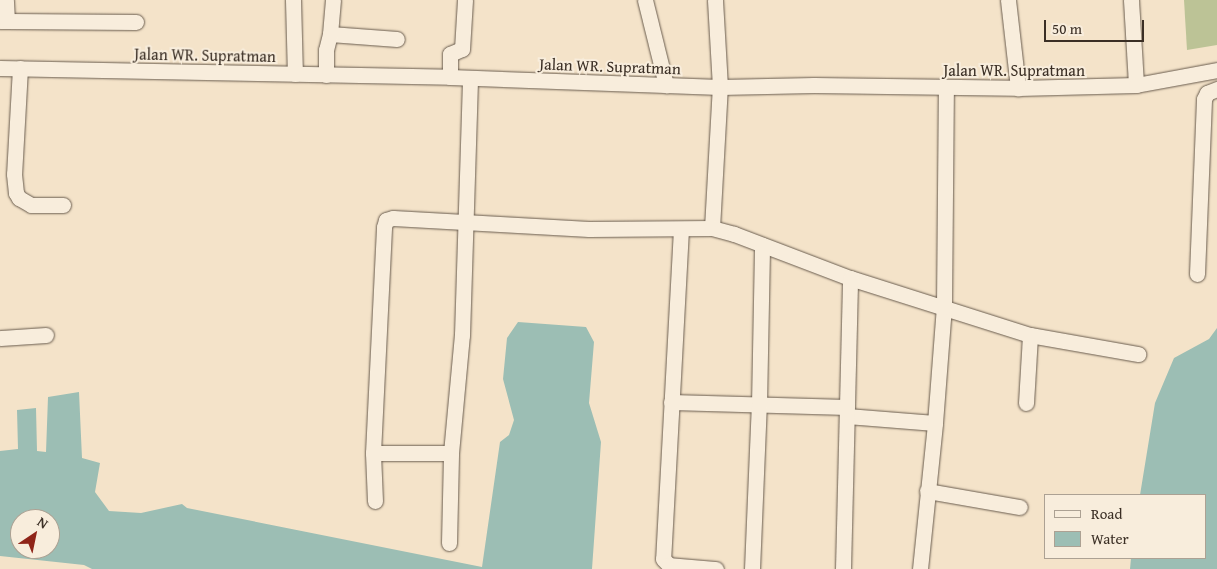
<!DOCTYPE html>
<html>
<head>
<meta charset="utf-8">
<style>
	body { margin:0 }
	#map { position:relative; width:1217px; height:569px; overflow:hidden; background:#f4e3c9; font-family:"Gentium Book Plus",serif }
	div>[style] { position:absolute }
	.green>* { inset:0; background:#bcc396 }
	.water>* { inset:0; background:#9cbeb4 }
	.roads { filter:drop-shadow(0 0 1px #695c4e) drop-shadow(0 0 1px #695c4e) }
	.minor>* { height:15px; margin:-7.5px; padding:0 7.5px; transform-origin:7.5px; border-radius:7.5px; background:#f8eddc }
	span { translate:-50% -50%; white-space:nowrap; text-align:center; line-height:1.15; -webkit-text-stroke:4px #f8eddc; paint-order:stroke }
	.street-label { font-size:16px; color:#3b2f25 }
	.legend { position:absolute; left:1044px; top:494px; width:162px; height:65px; box-sizing:border-box; background:#f8eddc; border:1px solid #aca193; margin:0; padding:6px 9px; list-style:none; font-size:15px; color:#3b2f25 }
	.legend li { display:flex; align-items:center; gap:10px; height:25px }
	.legend b { width:25px; border:1px solid #aca193 }
	.north { position:absolute; left:10px; top:509px; width:50px; height:50px; box-sizing:border-box; background:#f8eddc; border:1px solid #aca193; border-radius:50%; rotate:34deg; font-size:14px; font-weight:700; line-height:20px; text-align:center; color:#3b2f25 }
	.north::after { content:''; display:block; margin:auto; width:18px; height:22px; background:#8f2418; clip-path:polygon(50% 0,100% 100%,50% 72%,0 100%) }
	.scale { position:absolute; left:1044px; top:20px; width:100px; height:22px; box-sizing:border-box; border:2px solid #3b2f25; border-top:0; padding-left:6px; font-size:15px; line-height:18px; white-space:nowrap; color:#3b2f25; -webkit-text-stroke:4px #f8eddc; paint-order:stroke }
</style>
</head>
<body>
<div id="map">
	<div class="green">
		<i style="clip-path:polygon(1184px 0,1217px 0,1217px 45px,1187px 50px)"></i>
	</div>
	<div class="water">
		<i style="clip-path:polygon(evenodd,518px 322px,586px 327px,594px 342px,589px 403px,601px 442px,592px 569px,92px 569px,84px 565px,0 556px,0 451px,18px 449px,17px 410px,36px 408px,37px 451px,46px 452px,48px 397px,79px 392px,82px 458px,100px 463px,95px 492px,109px 511px,141px 513px,182px 504px,187px 508px,482px 567px,500px 442px,509px 435px,514px 420px,503px 379px,507px 338px,518px 322px,20px 519px,50px 519px,50px 549px,20px 549px,20px 519px)"></i>
		<i style="clip-path:polygon(1217px 328px,1217px 569px,1130px 569px,1131px 558px,1206px 558px,1206px 495px,1140px 495px,1155px 403px,1174px 358px,1209px 339px)"></i>
	</div>
	<div class="roads">
		<div class="minor">
			<i style="left:293px;top:0;width:74px;rotate:88.5deg"></i>
			<i style="left:645px;top:0;width:88px;rotate:76.1deg"></i>
			<i style="left:1008px;top:0;width:89px;rotate:83.5deg"></i>
			<i style="left:1131px;top:0;width:85px;rotate:86.6deg"></i>
			<i style="left:0;top:21px;width:7px"></i>
			<i style="left:7px;top:21px;width:21px;rotate:-93deg"></i>
			<i style="left:7px;top:21px;width:129px;rotate:0.4deg"></i>
			<i style="left:330px;top:34px;width:67px;rotate:4.3deg"></i>
			<i style="left:0;top:68px;width:450px;rotate:1.1deg"></i>
			<i style="left:450px;top:77px;width:270px;rotate:2.1deg"></i>
			<i style="left:720px;top:87px;width:94px;rotate:-1.2deg"></i>
			<i style="left:814px;top:85px;width:204px;rotate:0.8deg"></i>
			<i style="left:1018px;top:88px;width:118px;rotate:-1.5deg"></i>
			<i style="left:1136px;top:85px;width:82px;rotate:-10.5deg"></i>
			<i style="left:20px;top:68px;width:106px;rotate:93.2deg"></i>
			<i style="left:14px;top:174px;width:19px;rotate:84deg"></i>
			<i style="left:16px;top:193px;width:6px;rotate:59deg"></i>
			<i style="left:19px;top:198px;width:14px;rotate:30deg"></i>
			<i style="left:31px;top:205px;width:32px"></i>
			<i style="left:326px;top:75px;width:25px;rotate:-90deg"></i>
			<i style="left:326px;top:50px;width:16px;rotate:-76deg"></i>
			<i style="left:330px;top:34px;width:34px;rotate:-85deg"></i>
			<i style="left:450px;top:77px;width:23px;rotate:-90deg"></i>
			<i style="left:450px;top:54px;width:13px;rotate:-23deg"></i>
			<i style="left:462px;top:49px;width:49px;rotate:-86.5deg"></i>
			<i style="left:712px;top:228px;width:141px;rotate:-86.8deg"></i>
			<i style="left:720px;top:87px;width:87px;rotate:-93.3deg"></i>
			<i style="left:681px;top:229px;width:330px;rotate:93.1deg"></i>
			<i style="left:663px;top:559px;width:8px;rotate:45deg"></i>
			<i style="left:669px;top:565px;width:47px;rotate:4.9deg"></i>
			<i style="left:1197px;top:274px;width:175px;rotate:-87.7deg"></i>
			<i style="left:1204px;top:99px;width:7px;rotate:-63deg"></i>
			<i style="left:1207px;top:93px;width:11px;rotate:-22deg"></i>
			<i style="left:0;top:338px;width:46px;rotate:-3.7deg"></i>
			<i style="left:671px;top:402px;width:176px;rotate:1.6deg"></i>
			<i style="left:1026px;top:403px;width:68px;rotate:-86.6deg"></i>
			<i style="left:847px;top:416px;width:88px;rotate:4.5deg"></i>
			<i style="left:373px;top:453px;width:78px"></i>
			<i style="left:927px;top:491px;width:94px;rotate:9.8deg"></i>
			<i style="left:375px;top:501px;width:48px;rotate:-92.4deg"></i>
			<i style="left:373px;top:453px;width:226px;rotate:-87.2deg"></i>
			<i style="left:384px;top:227px;width:7px;rotate:-74deg"></i>
			<i style="left:386px;top:220px;width:7px;rotate:-16deg"></i>
			<i style="left:393px;top:218px;width:196px;rotate:3.2deg"></i>
			<i style="left:589px;top:229px;width:123px;rotate:-0.5deg"></i>
			<i style="left:712px;top:228px;width:23px;rotate:15deg"></i>
			<i style="left:734px;top:234px;width:124px;rotate:20.8deg"></i>
			<i style="left:850px;top:278px;width:189px;rotate:17.6deg"></i>
			<i style="left:1030px;top:335px;width:110px;rotate:10deg"></i>
			<i style="left:449px;top:543px;width:90px;rotate:-88.7deg"></i>
			<i style="left:451px;top:453px;width:119px;rotate:-84.7deg"></i>
			<i style="left:462px;top:335px;width:256px;rotate:-88.2deg"></i>
			<i style="left:752px;top:569px;width:164px;rotate:-87.6deg"></i>
			<i style="left:759px;top:405px;width:160px;rotate:-88.9deg"></i>
			<i style="left:843px;top:569px;width:291px;rotate:-88.6deg"></i>
			<i style="left:920px;top:569px;width:147px;rotate:-84.1deg"></i>
			<i style="left:935px;top:423px;width:116px;rotate:-85.6deg"></i>
			<i style="left:944px;top:307px;width:219px;rotate:-89.5deg"></i>
		</div>
	</div>
	<div class="street-label">
		<span style="left:205px;top:55px;rotate:1deg">Jalan WR. Supratman</span>
		<span style="left:610px;top:66px;rotate:2deg">Jalan WR. Supratman</span>
		<span style="left:1014px;top:70px">Jalan WR. Supratman</span>
	</div>
	<ul class="legend">
	<li><b style="height:6px;background:#f8eddc"></b>Road</li>
	<li><b style="height:14px;background:#9cbeb4"></b>Water</li>
	</ul>
	<div class="north">N</div>
	<div class="scale">50 m</div>
</div>
</body>
</html>
